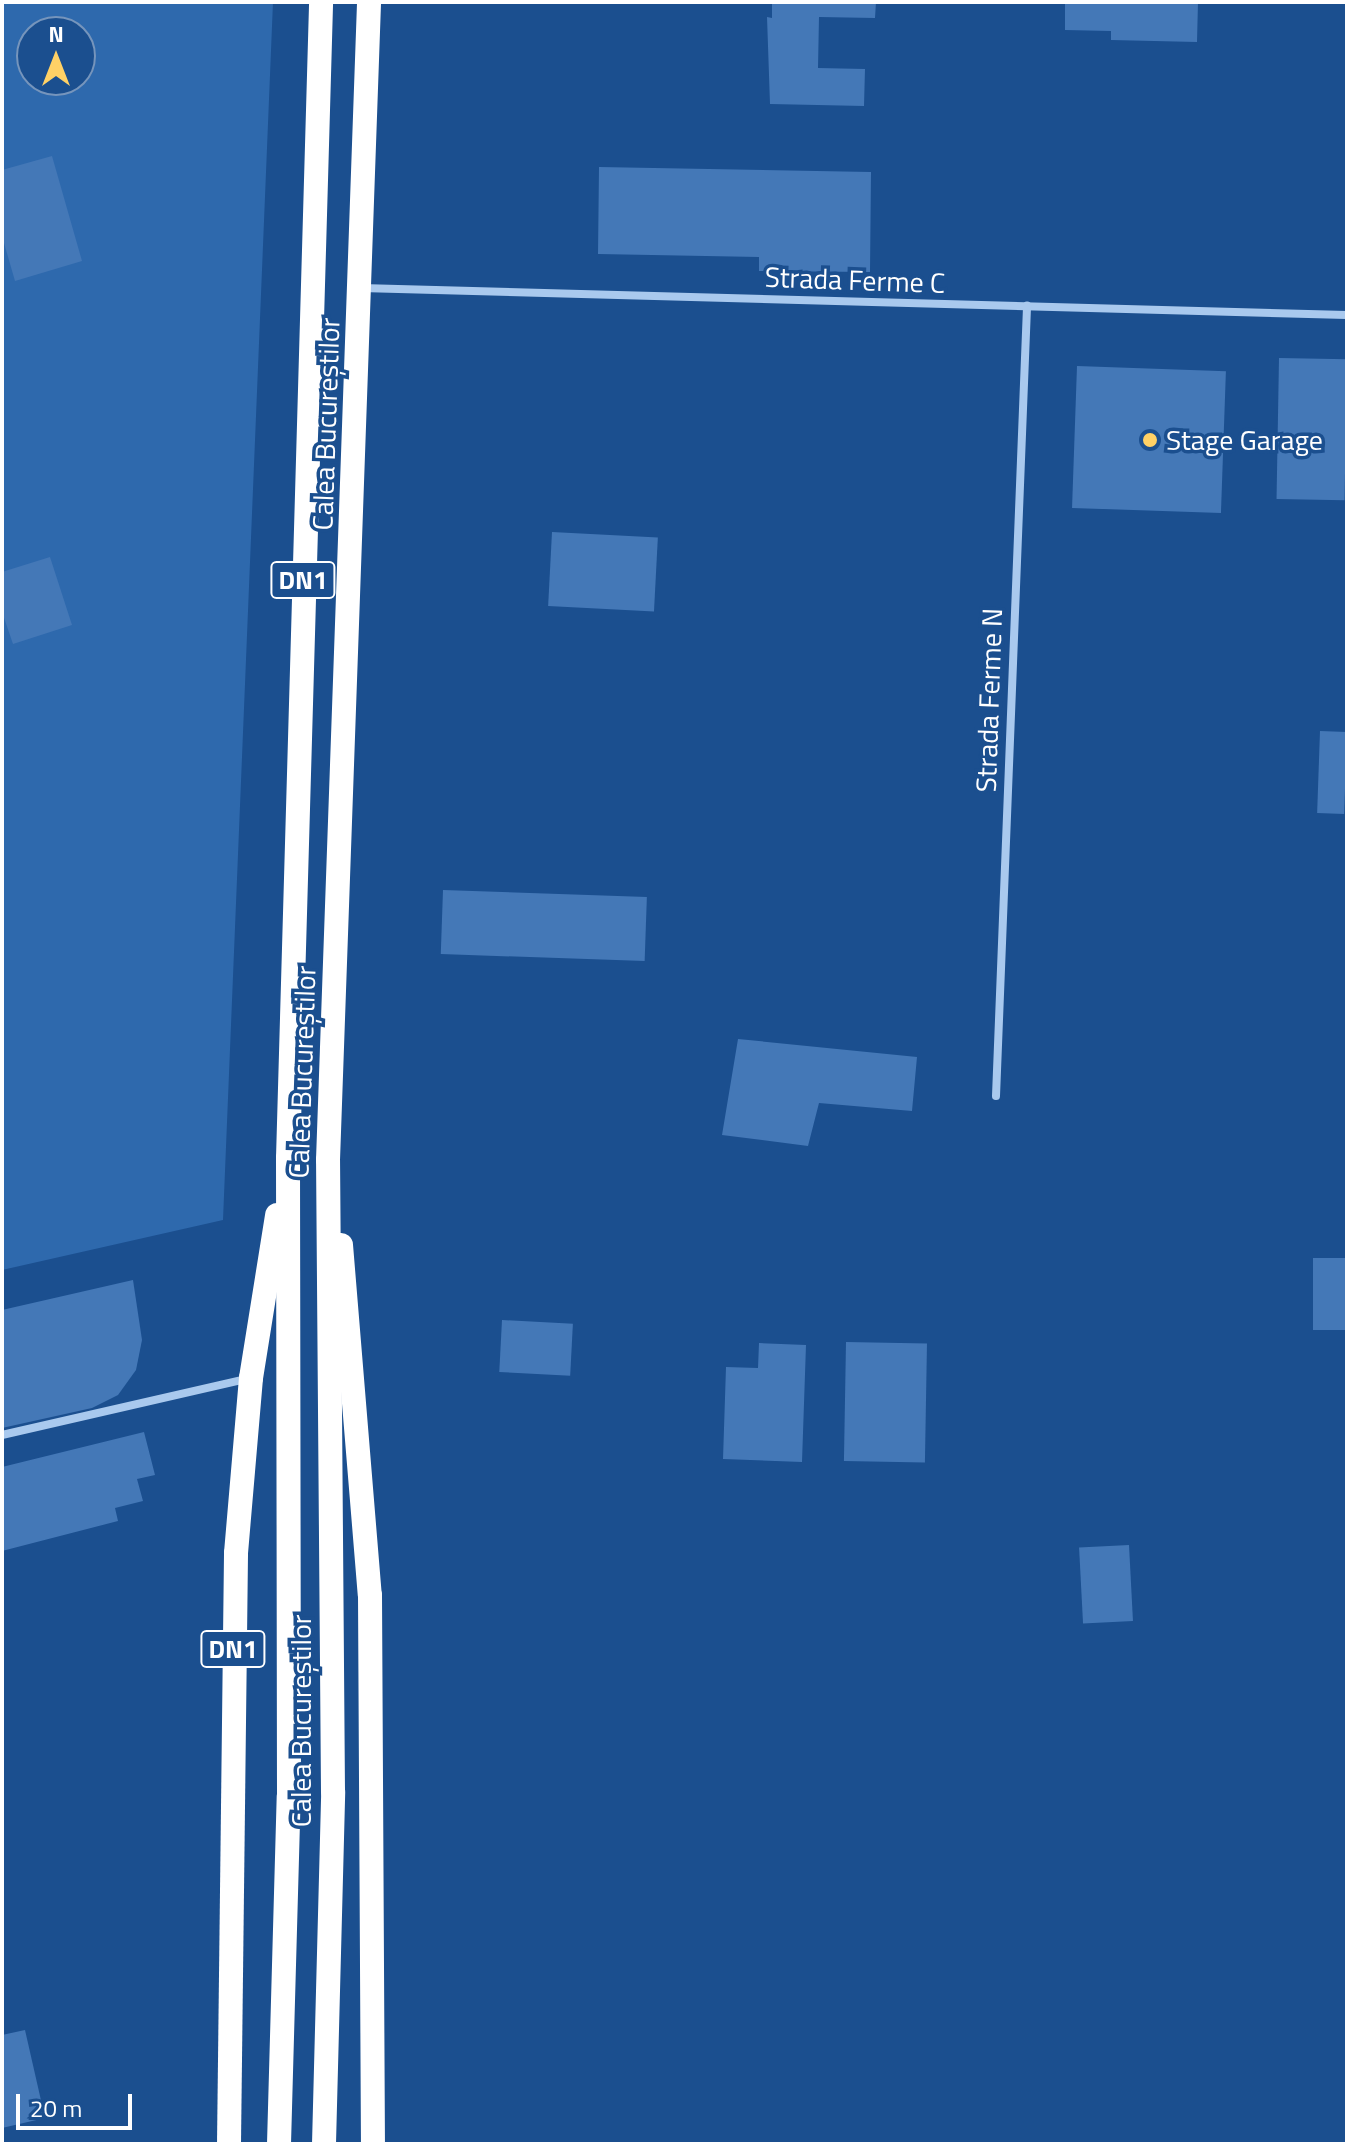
<!DOCTYPE html>
<html>
<head>
<meta charset="utf-8">
<style>
	body { margin:0 }
	#map { position:relative; width:1349px; height:2146px; overflow:hidden; background:#1b4f8f; font-family:"Titillium Web",sans-serif }
	div>[style] { position:absolute }
	.green>* { inset:0; background:#2e69ad }
	.building>* { inset:0; background:#4478b7; transform-origin:0 0 }
	.street>* { height:8px; margin:-4px; padding:0 4px; transform-origin:4px; border-radius:4px; background:#a9c9ee }
	.highway>* { height:24px; margin:-12px; padding:0 12px; transform-origin:12px; border-radius:12px; background:#fff }
	.dots>* { width:22px; height:22px; translate:-50% -50%; box-sizing:border-box; border:4px solid #1b4f8f; border-radius:50% }
	span { translate:-50% -50%; white-space:nowrap; text-align:center; line-height:1.15; -webkit-text-stroke:7px #1b4f8f; paint-order:stroke }
	.shield-label span { padding:2px 6px; background:#1b4f8f; border:2px solid; border-radius:6px; -webkit-text-stroke-width:0 }
	.shield-label { font-size:26px; color:#fff; font-weight:700 }
	.street-label { font-size:28px; color:#fff }
	.poi-label { font-size:28px; color:#fff }
	.left { translate:0 -50%; text-align:left }
	.frame { position:absolute; inset:0; border:4px solid #fff; pointer-events:none }
	.north { position:absolute; left:16px; top:16px; width:80px; height:80px; box-sizing:border-box; background:#1b4f8f; border:2px solid #7695bc; border-radius:50%; rotate:0deg; font-size:22px; font-weight:700; line-height:32px; text-align:center; color:#fff }
	.north::after { content:''; display:block; margin:auto; width:28px; height:36px; background:#ffd166; clip-path:polygon(50% 0,100% 100%,50% 72%,0 100%) }
	.scale { position:absolute; left:16px; top:2094px; width:116px; height:36px; box-sizing:border-box; border:4px solid #fff; border-top:0; padding-left:10px; font-size:24px; line-height:28px; white-space:nowrap; color:#fff; -webkit-text-stroke:6px #1b4f8f; paint-order:stroke }
</style>
</head>
<body>
<div id="map">
	<div class="green">
		<i style="clip-path:polygon(evenodd,2px 2px,273px 2px,223px 1220px,2px 1270px,2px 2px,32px 32px,80px 32px,80px 80px,32px 80px,32px 32px)"></i>
	</div>
	<div class="building">
		<i style="clip-path:polygon(772px 2px,876px 2px,875px 18px,819px 17px,818px 68px,865px 69px,864px 106px,770px 104px,767px 17px,772px 18px)"></i>
		<i style="clip-path:polygon(1065px 2px,1198px 2px,1197px 42px,1111px 40px,1111px 31px,1065px 30px)"></i>
		<i style="clip-path:polygon(52px 156px,82px 261px,15px 281px,2px 236px,2px 170px)"></i>
		<i style="clip-path:polygon(599px 167px,871px 172px,870px 272px,759px 271px,759px 257px,598px 254px)"></i>
		<i style="left:1279px;top:358px;width:68px;height:141px;rotate:1deg"></i>
		<i style="left:1077px;top:366px;width:149px;height:142px;rotate:2deg"></i>
		<i style="left:552px;top:532px;width:106px;height:74px;rotate:3deg"></i>
		<i style="clip-path:polygon(50px 557px,72px 625px,13px 644px,2px 612px,2px 572px)"></i>
		<i style="left:1320px;top:731px;width:27px;height:82px;rotate:2deg"></i>
		<i style="left:443px;top:890px;width:204px;height:64px;rotate:2deg"></i>
		<i style="clip-path:polygon(738px 1039px,917px 1057px,912px 1111px,819px 1103px,808px 1146px,722px 1135px)"></i>
		<i style="left:1313px;top:1258px;width:34px;height:72px"></i>
		<i style="clip-path:polygon(133px 1280px,142px 1340px,136px 1370px,118px 1395px,92px 1408px,2px 1428px,2px 1310px)"></i>
		<i style="left:502px;top:1320px;width:71px;height:52px;rotate:3deg"></i>
		<i style="left:846px;top:1342px;width:81px;height:119px;rotate:1deg"></i>
		<i style="clip-path:polygon(759px 1343px,806px 1345px,802px 1462px,723px 1459px,726px 1367px,758px 1368px)"></i>
		<i style="clip-path:polygon(144px 1432px,155px 1475px,137px 1479px,143px 1501px,115px 1508px,118px 1521px,2px 1551px,2px 1467px)"></i>
		<i style="left:1129px;top:1545px;width:76px;height:50px;rotate:87deg"></i>
		<i style="clip-path:polygon(25px 2030px,45px 2118px,2px 2128px,2px 2035px)"></i>
	</div>
	<div class="street">
		<i style="left:361px;top:288px;width:986px;rotate:1.57deg"></i>
		<i style="left:996px;top:1096px;width:791px;rotate:-87.75deg"></i>
		<i style="left:2px;top:1435px;width:251px;rotate:-12.9deg"></i>
	</div>
	<div class="highway">
		<i style="left:341px;top:1245px;width:351px;rotate:85.3deg"></i>
		<i style="left:370px;top:1595px;width:549px;rotate:89.69deg"></i>
		<i style="left:229px;top:2144px;width:591px;rotate:-89.32deg"></i>
		<i style="left:236px;top:1553px;width:176px;rotate:-85.1deg"></i>
		<i style="left:251px;top:1378px;width:165px;rotate:-80.9deg"></i>
		<i style="left:279px;top:2144px;width:348px;rotate:-88.4deg"></i>
		<i style="left:289px;top:1796px;width:638px;rotate:-90.09deg"></i>
		<i style="left:288px;top:1158px;width:1156px;rotate:-88.36deg"></i>
		<i style="left:324px;top:2144px;width:352px;rotate:-88.5deg"></i>
		<i style="left:333px;top:1792px;width:632px;rotate:-90.45deg"></i>
		<i style="left:328px;top:1160px;width:1159px;rotate:-87.97deg"></i>
	</div>
	<div class="dots">
		<i style="left:1150px;top:440px;background:#ffd166"></i>
	</div>
	<div class="shield-label">
		<span style="left:303px;top:580px">DN1</span>
		<span style="left:233px;top:1649px">DN1</span>
	</div>
	<div class="street-label">
		<span style="left:855px;top:280px;rotate:2deg">Strada Ferme C</span>
		<span style="left:326px;top:424px;rotate:-88deg">Calea Bucureștilor</span>
		<span style="left:989px;top:700px;rotate:-88deg">Strada Ferme N</span>
		<span style="left:302px;top:1072px;rotate:-88deg">Calea Bucureștilor</span>
		<span style="left:301px;top:1721px;rotate:-90deg">Calea Bucureștilor</span>
	</div>
	<div class="poi-label">
		<span class="left" style="left:1166px;top:440px">Stage Garage</span>
	</div>
	<div class="frame"></div>
	<div class="north">N</div>
	<div class="scale">20 m</div>
</div>
</body>
</html>
